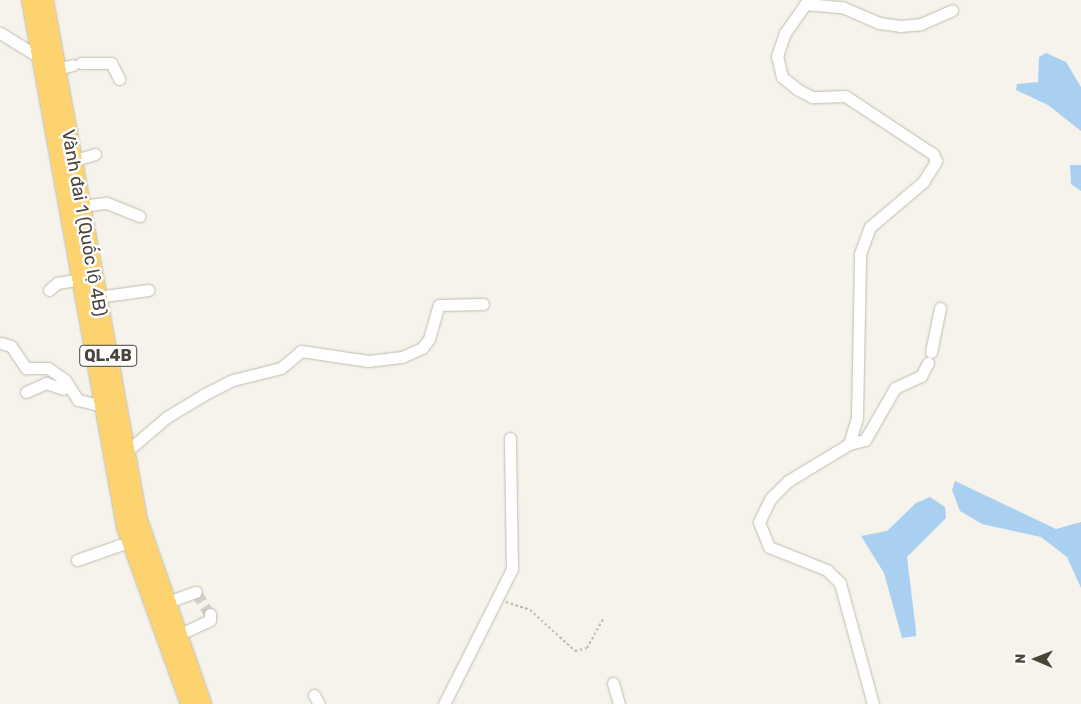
<!DOCTYPE html>
<html>
<head>
<meta charset="utf-8">
<style>
	body { margin:0 }
	#map { position:relative; width:1081px; height:704px; overflow:hidden; background:#f5f3eb; font-family:Rubik,sans-serif }
	div>[style] { position:absolute }
	.water>* { inset:0; background:#a9d0f0 }
	.minor-tunnel>* { height:11px; margin-top:-5.5px; transform-origin:0; background:repeating-linear-gradient(90deg,#d3d0c7 0 11px,transparent 0 16.5px) }
	.path>* { height:2px; margin-top:-1px; transform-origin:0; background:repeating-linear-gradient(90deg,#c3b79f 0 2.5px,transparent 0 5px) }
	.roads { filter:drop-shadow(0 0 1px #c1bbad) drop-shadow(0 0 1px #c1bbad) }
	.minor>* { height:11px; margin:-5.5px; padding:0 5.5px; transform-origin:5.5px; border-radius:5.5px; background:#fff }
	.highway>* { height:18px; margin:-9px; padding:0 9px; transform-origin:9px; border-radius:9px; background:#fcd36f }
	span { translate:-50% -50%; white-space:nowrap; text-align:center; line-height:1.15; -webkit-text-stroke:5px #fff; paint-order:stroke }
	.shield-label span { padding:1px 4px; background:#fff; border:1px solid; border-radius:4px; -webkit-text-stroke-width:0 }
	.shield-label { font-size:16px; color:#4a4439; font-weight:700 }
	.street-label { font-size:18px; color:#4a4439 }
	.north { position:absolute; left:1011px; top:634px; width:50px; height:50px; -webkit-text-stroke:4px #fff; paint-order:stroke; rotate:271deg; font-size:14px; font-weight:700; line-height:20px; text-align:center; color:#4a4439 }
	.north::after { content:''; display:block; margin:auto; width:18px; height:22px; background:#4a4439; clip-path:polygon(50% 0,100% 100%,50% 72%,0 100%) }
</style>
</head>
<body>
<div id="map">
	<div class="water">
		<i style="clip-path:polygon(1046px 53px,1066px 62px,1081px 87px,1081px 131px,1048px 105px,1016px 90px,1017px 84px,1038px 82px,1039px 57px)"></i>
		<i style="clip-path:polygon(1070px 165px,1081px 165px,1081px 191px,1071px 184px)"></i>
		<i style="clip-path:polygon(955px 481px,1056px 529px,1081px 522px,1081px 588px,1067px 557px,1041px 537px,982px 524px,960px 511px,952px 490px)"></i>
		<i style="clip-path:polygon(930px 497px,945px 507px,946px 518px,907px 557px,916px 631px,916px 636px,902px 638px,884px 573px,861px 536px,887px 531px,916px 503px)"></i>
	</div>
	<div class="minor-tunnel">
		<i style="left:196px;top:592px;width:26px;rotate:58deg"></i>
	</div>
	<div class="path">
		<i style="left:506px;top:602px;width:25px;rotate:18deg"></i>
		<i style="left:530px;top:610px;width:61px;rotate:42.3deg"></i>
		<i style="left:575px;top:651px;width:12px;rotate:-14deg"></i>
		<i style="left:587px;top:648px;width:33px;rotate:-61deg"></i>
	</div>
	<div class="roads">
		<div class="minor">
			<i style="left:0;top:33px;width:48px;rotate:31.4deg"></i>
			<i style="left:81px;top:63px;width:30px"></i>
			<i style="left:111px;top:63px;width:18px;rotate:63deg"></i>
			<i style="left:56px;top:69px;width:17px;rotate:-13deg"></i>
			<i style="left:72px;top:161px;width:24px;rotate:-17deg"></i>
			<i style="left:81px;top:206px;width:26px;rotate:-7deg"></i>
			<i style="left:107px;top:203px;width:35px;rotate:22deg"></i>
			<i style="left:49px;top:290px;width:11px;rotate:-41deg"></i>
			<i style="left:57px;top:283px;width:24px;rotate:-9deg"></i>
			<i style="left:97px;top:297px;width:52px;rotate:-7.7deg"></i>
			<i style="left:1px;top:343px;width:10px;rotate:17deg"></i>
			<i style="left:11px;top:346px;width:27px;rotate:56deg"></i>
			<i style="left:26px;top:368px;width:22px"></i>
			<i style="left:48px;top:368px;width:21px;rotate:35deg"></i>
			<i style="left:65px;top:380px;width:24px;rotate:57deg"></i>
			<i style="left:78px;top:400px;width:27px;rotate:13deg"></i>
			<i style="left:931px;top:352px;width:45px;rotate:-78.4deg"></i>
			<i style="left:26px;top:392px;width:22px;rotate:-24deg"></i>
			<i style="left:46px;top:383px;width:18px;rotate:19deg"></i>
			<i style="left:849px;top:444px;width:16px;rotate:-14deg"></i>
			<i style="left:865px;top:440px;width:60px;rotate:-60deg"></i>
			<i style="left:895px;top:388px;width:29px;rotate:-25deg"></i>
			<i style="left:921px;top:376px;width:15px;rotate:-62deg"></i>
			<i style="left:126px;top:452px;width:54px;rotate:-40.5deg"></i>
			<i style="left:167px;top:417px;width:44px;rotate:-31.2deg"></i>
			<i style="left:205px;top:394px;width:31px;rotate:-27deg"></i>
			<i style="left:233px;top:380px;width:49px;rotate:-14deg"></i>
			<i style="left:281px;top:368px;width:26px;rotate:-40deg"></i>
			<i style="left:301px;top:351px;width:68px;rotate:8.5deg"></i>
			<i style="left:368px;top:361px;width:34px;rotate:-7deg"></i>
			<i style="left:402px;top:357px;width:22px;rotate:-24deg"></i>
			<i style="left:422px;top:348px;width:11px;rotate:-52deg"></i>
			<i style="left:429px;top:339px;width:35px;rotate:-74deg"></i>
			<i style="left:439px;top:305px;width:44px;rotate:-1.3deg"></i>
			<i style="left:77px;top:560px;width:64px;rotate:-19.3deg"></i>
			<i style="left:165px;top:603px;width:33px;rotate:-20deg"></i>
			<i style="left:178px;top:635px;width:35px;rotate:-25deg"></i>
			<i style="left:210px;top:620px;width:6px;rotate:-90deg"></i>
			<i style="left:613px;top:683px;width:22px;rotate:74deg"></i>
			<i style="left:314px;top:695px;width:10px;rotate:61deg"></i>
			<i style="left:444px;top:704px;width:151px;rotate:-63.3deg"></i>
			<i style="left:512px;top:569px;width:131px;rotate:-90.9deg"></i>
			<i style="left:873px;top:704px;width:125px;rotate:-105.3deg"></i>
			<i style="left:840px;top:583px;width:18px;rotate:-135deg"></i>
			<i style="left:827px;top:570px;width:62px;rotate:-158.4deg"></i>
			<i style="left:769px;top:547px;width:27px;rotate:-112deg"></i>
			<i style="left:759px;top:522px;width:25px;rotate:-64deg"></i>
			<i style="left:770px;top:499px;width:25px;rotate:-45deg"></i>
			<i style="left:788px;top:481px;width:71px;rotate:-31.2deg"></i>
			<i style="left:849px;top:444px;width:28px;rotate:-73deg"></i>
			<i style="left:857px;top:417px;width:163px;rotate:-88.9deg"></i>
			<i style="left:860px;top:254px;width:29px;rotate:-70deg"></i>
			<i style="left:870px;top:227px;width:70px;rotate:-40.3deg"></i>
			<i style="left:923px;top:182px;width:25px;rotate:-58deg"></i>
			<i style="left:936px;top:161px;width:8px;rotate:-113deg"></i>
			<i style="left:933px;top:154px;width:105px;rotate:-146.6deg"></i>
			<i style="left:845px;top:96px;width:33px;rotate:178deg"></i>
			<i style="left:812px;top:97px;width:17px;rotate:-152deg"></i>
			<i style="left:797px;top:89px;width:19px;rotate:-141deg"></i>
			<i style="left:782px;top:77px;width:22px;rotate:-103deg"></i>
			<i style="left:777px;top:56px;width:24px;rotate:-71deg"></i>
			<i style="left:785px;top:33px;width:35px;rotate:-55deg"></i>
			<i style="left:805px;top:4px;width:37px;rotate:5deg"></i>
			<i style="left:842px;top:7px;width:40px;rotate:23.4deg"></i>
			<i style="left:879px;top:23px;width:21px;rotate:8deg"></i>
			<i style="left:900px;top:26px;width:21px;rotate:-5deg"></i>
			<i style="left:921px;top:24px;width:34px;rotate:-24deg"></i>
		</div>
		<div class="highway">
			<i style="left:31px;top:0;width:535px;rotate:79.78deg"></i>
			<i style="left:126px;top:527px;width:188px;rotate:70.1deg"></i>
			<i style="left:44px;top:0;width:528px;rotate:79.75deg"></i>
			<i style="left:138px;top:520px;width:195px;rotate:70.8deg"></i>
		</div>
	</div>
	<div class="shield-label">
		<span style="left:108px;top:356px">QL.4B</span>
	</div>
	<div class="street-label">
		<span style="left:84px;top:223px;rotate:80deg">Vành đai 1 (Quốc lộ 4B)</span>
	</div>
	<div class="north">N</div>
</div>
</body>
</html>
